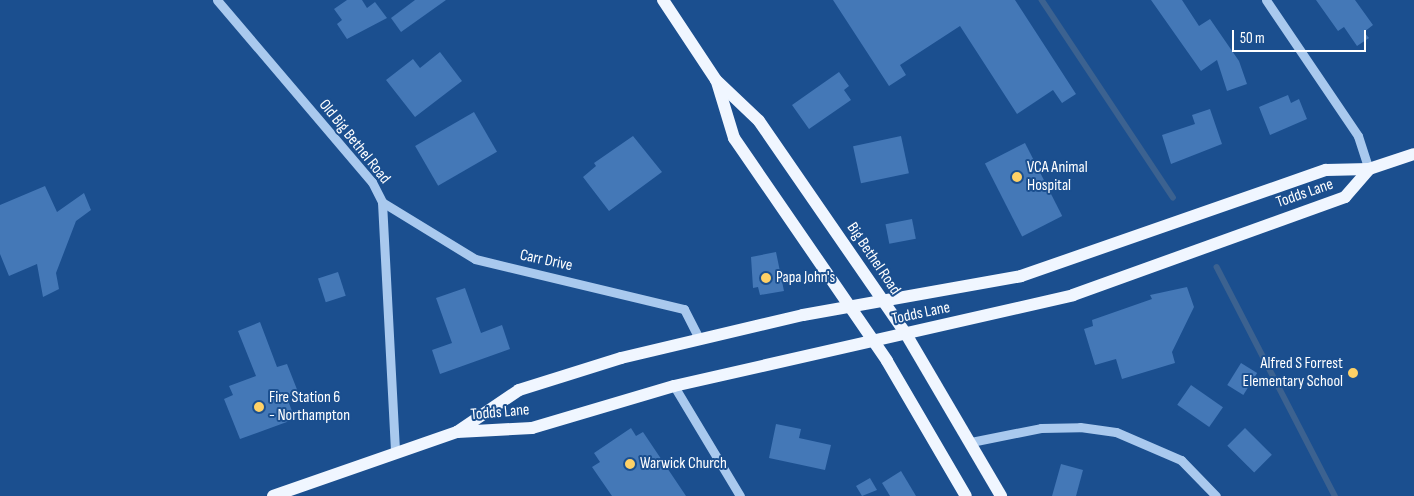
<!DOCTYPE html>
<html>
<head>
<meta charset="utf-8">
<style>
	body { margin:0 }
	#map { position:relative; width:1414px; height:496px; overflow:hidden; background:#1b4f8f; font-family:"Sofia Sans Condensed",sans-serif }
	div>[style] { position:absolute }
	.stream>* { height:5.5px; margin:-2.75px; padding:0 2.75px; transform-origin:2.75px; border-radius:2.75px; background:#3c6290 }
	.building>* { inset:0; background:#4478b7; transform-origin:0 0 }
	.minor>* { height:9px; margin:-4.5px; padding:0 4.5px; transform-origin:4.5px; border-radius:4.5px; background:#a9c9ee }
	.major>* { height:12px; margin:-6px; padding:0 6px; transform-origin:6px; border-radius:6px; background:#f0f6ff }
	.dots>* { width:14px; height:14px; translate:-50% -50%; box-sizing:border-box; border:2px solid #1b4f8f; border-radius:50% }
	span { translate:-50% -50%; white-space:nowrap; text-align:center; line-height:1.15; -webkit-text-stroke:4px #1b4f8f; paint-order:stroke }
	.street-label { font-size:16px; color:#fff }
	.poi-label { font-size:16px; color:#fff }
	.left { translate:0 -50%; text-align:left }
	.right { translate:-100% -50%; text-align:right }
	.scale { position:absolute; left:1232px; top:30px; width:134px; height:22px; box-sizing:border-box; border:2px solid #fff; border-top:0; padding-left:6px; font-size:15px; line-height:18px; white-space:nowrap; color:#fff; -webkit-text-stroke:4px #1b4f8f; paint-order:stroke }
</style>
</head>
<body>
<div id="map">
	<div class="stream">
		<i style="left:1042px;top:0;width:237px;rotate:56.4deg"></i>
		<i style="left:1217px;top:267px;width:258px;rotate:62.7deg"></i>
	</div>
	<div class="building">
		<i style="clip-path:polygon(347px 0,362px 0,367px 8px,375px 2px,387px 18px,347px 39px,337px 24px,342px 20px,334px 9px)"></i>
		<i style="clip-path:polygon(415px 0,446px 0,401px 32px,391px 18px)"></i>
		<i style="clip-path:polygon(833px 0,1015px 0,1076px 94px,1062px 103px,1053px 90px,1017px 114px,960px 26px,900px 65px,906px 75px,889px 86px)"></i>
		<i style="clip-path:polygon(1151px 0,1182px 0,1199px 26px,1210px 19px,1239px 61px,1247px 84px,1227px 91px,1217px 60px,1201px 71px)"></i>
		<i style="clip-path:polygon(1316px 0,1355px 0,1373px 25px,1364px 32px,1369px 38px,1357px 46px,1344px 27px,1338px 31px)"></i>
		<i style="clip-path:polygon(440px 52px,462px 81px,415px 117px,386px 80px,413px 59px,420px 68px)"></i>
		<i style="clip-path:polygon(839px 72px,849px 86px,844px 90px,851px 100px,809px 129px,792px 105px)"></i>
		<i style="clip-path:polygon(1288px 95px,1291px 103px,1299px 99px,1307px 119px,1270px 135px,1259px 107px)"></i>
		<i style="clip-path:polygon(1210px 109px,1222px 144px,1171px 164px,1162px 135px,1195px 124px,1192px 115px)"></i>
		<i style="left:474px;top:112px;width:46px;height:68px;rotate:60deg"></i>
		<i style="clip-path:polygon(633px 136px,662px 172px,609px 211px,583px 177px,596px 166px,594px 163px)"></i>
		<i style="left:901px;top:136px;width:38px;height:49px;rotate:78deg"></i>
		<i style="left:1025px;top:143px;width:82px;height:45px;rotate:63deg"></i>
		<i style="clip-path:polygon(45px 186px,57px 212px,84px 193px,91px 210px,76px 221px,56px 273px,59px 289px,43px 297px,37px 264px,9px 276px,0 254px,0 205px)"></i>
		<i style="left:912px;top:219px;width:20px;height:27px;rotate:79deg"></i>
		<i style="clip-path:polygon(776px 252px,784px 291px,760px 295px,758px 287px,753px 288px,751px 257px)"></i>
		<i style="left:338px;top:272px;width:25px;height:21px;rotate:72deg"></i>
		<i style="clip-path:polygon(1187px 287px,1194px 307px,1172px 352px,1175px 363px,1122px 379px,1116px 359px,1095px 365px,1084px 329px,1093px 326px,1092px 320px,1152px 299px,1150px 295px)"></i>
		<i style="clip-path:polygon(465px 288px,481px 333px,502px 325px,510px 349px,440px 374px,432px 350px,452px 343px,436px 298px)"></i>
		<i style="clip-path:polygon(260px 322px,277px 367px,287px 364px,298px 392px,287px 398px,295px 419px,240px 439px,224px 399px,233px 395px,229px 386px,256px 376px,238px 331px)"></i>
		<i style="left:1241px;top:363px;width:19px;height:26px;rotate:32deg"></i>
		<i style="left:1191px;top:385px;width:39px;height:24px;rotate:35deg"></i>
		<i style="clip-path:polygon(776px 424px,801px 429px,799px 438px,831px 445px,825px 470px,769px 458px)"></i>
		<i style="clip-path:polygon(631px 428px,636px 436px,643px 432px,686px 496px,612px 496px,592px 467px,600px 462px,594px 453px)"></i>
		<i style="left:1245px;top:428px;width:38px;height:25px;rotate:45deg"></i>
		<i style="clip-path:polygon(1061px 464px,1083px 470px,1076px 496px,1052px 496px)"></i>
		<i style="clip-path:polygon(901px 471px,916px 496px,890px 496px,882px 483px)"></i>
		<i style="clip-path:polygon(870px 478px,877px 490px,862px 496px,856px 486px)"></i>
	</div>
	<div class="minor">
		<i style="left:217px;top:0;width:239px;rotate:49.6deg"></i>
		<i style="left:372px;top:182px;width:22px;rotate:63deg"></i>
		<i style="left:382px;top:202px;width:251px;rotate:87deg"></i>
		<i style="left:1266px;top:0;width:164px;rotate:55.9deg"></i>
		<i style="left:1358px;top:136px;width:35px;rotate:72deg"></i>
		<i style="left:382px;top:202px;width:109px;rotate:31.5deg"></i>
		<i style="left:475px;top:259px;width:215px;rotate:13.5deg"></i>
		<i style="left:684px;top:309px;width:33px;rotate:63deg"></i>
		<i style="left:674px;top:386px;width:128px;rotate:59deg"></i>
		<i style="left:971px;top:442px;width:71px;rotate:-11.3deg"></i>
		<i style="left:1041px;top:428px;width:39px;rotate:-1deg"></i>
		<i style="left:1080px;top:427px;width:36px;rotate:8deg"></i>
		<i style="left:1116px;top:432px;width:71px;rotate:23.3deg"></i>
		<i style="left:1181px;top:460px;width:50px;rotate:45.8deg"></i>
	</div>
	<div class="major">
		<i style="left:663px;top:0;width:96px;rotate:56.5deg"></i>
		<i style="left:716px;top:80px;width:59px;rotate:43.6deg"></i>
		<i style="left:759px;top:121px;width:259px;rotate:55.4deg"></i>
		<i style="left:906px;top:334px;width:188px;rotate:59.6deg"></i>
		<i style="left:717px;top:82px;width:59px;rotate:73.1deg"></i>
		<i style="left:734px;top:138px;width:270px;rotate:55.5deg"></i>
		<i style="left:887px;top:361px;width:156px;rotate:59.7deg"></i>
		<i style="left:457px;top:432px;width:75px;rotate:-34.1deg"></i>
		<i style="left:519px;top:390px;width:107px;rotate:-17.4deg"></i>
		<i style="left:621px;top:358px;width:187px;rotate:-13.3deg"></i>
		<i style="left:803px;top:315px;width:221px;rotate:-10.1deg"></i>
		<i style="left:1021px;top:276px;width:323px;rotate:-19.2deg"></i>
		<i style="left:1326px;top:170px;width:43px;rotate:-1.3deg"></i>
		<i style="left:1369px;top:169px;width:47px;rotate:-18.4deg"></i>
		<i style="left:273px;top:496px;width:195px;rotate:-19.2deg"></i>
		<i style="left:457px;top:432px;width:75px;rotate:-3.1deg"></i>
		<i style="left:532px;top:428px;width:148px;rotate:-16.5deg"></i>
		<i style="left:674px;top:386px;width:409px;rotate:-12.8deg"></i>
		<i style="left:1073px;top:295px;width:289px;rotate:-19.8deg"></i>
		<i style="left:1345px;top:197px;width:37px;rotate:-49deg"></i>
	</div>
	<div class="dots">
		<i style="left:1017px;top:177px;background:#ffd166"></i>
		<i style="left:766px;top:278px;background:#ffd166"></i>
		<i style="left:1353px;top:373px;background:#ffd166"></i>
		<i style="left:259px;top:407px;background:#ffd166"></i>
		<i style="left:630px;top:464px;background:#ffd166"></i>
	</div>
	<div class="street-label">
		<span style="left:354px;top:142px;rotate:51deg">Old Big Bethel Road</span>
		<span style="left:1305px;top:194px;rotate:-19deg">Todds Lane</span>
		<span style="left:873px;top:259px;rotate:56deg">Big Bethel Road</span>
		<span style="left:546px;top:261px;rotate:12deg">Carr Drive</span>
		<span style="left:921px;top:314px;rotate:-12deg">Todds Lane</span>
		<span style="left:500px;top:413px;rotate:-5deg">Todds Lane</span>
	</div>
	<div class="poi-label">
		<span class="left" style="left:1027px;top:177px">VCA Animal<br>Hospital</span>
		<span class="left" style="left:776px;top:278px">Papa John's</span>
		<span class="right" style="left:1343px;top:373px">Alfred S Forrest<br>Elementary School</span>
		<span class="left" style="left:269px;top:407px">Fire Station 6<br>- Northampton</span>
		<span class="left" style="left:640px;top:464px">Warwick Church</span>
	</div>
	<div class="scale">50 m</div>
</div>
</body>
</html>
